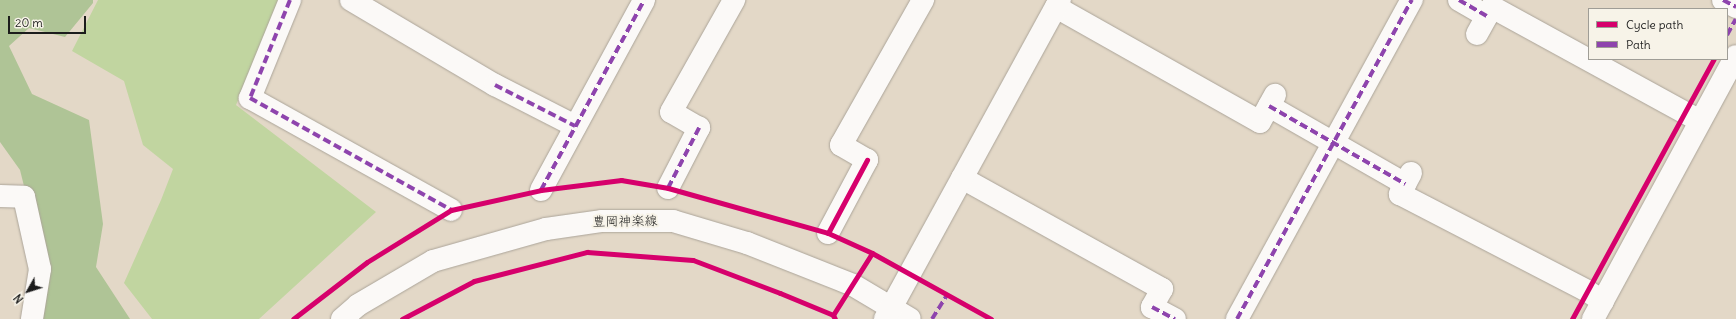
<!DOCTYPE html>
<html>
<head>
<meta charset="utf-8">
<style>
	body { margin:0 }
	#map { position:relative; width:1736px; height:319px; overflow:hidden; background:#e3d8c7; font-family:Delius,"Klee One",sans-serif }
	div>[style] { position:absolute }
	.green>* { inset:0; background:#c1d5a0 }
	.forest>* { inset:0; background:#afc496 }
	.roads { filter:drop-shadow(0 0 1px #aba499) drop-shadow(0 0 1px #aba499) }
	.minor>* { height:22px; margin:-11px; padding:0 11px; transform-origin:11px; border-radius:11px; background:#fbf9f7 }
	.quiet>* { height:4px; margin-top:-2px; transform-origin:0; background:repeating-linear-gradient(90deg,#8e44ad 0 8px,transparent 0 12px) }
	.cycleway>* { height:5px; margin:-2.5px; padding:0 2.5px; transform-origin:2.5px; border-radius:2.5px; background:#d6006c }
	span { translate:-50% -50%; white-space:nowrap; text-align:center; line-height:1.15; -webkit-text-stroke:4px #f7f3e8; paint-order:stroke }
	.street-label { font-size:13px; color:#1c1c1c }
	.legend { position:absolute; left:1588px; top:8px; width:140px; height:52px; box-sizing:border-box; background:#f7f3e8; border:1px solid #9f9d96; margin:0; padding:5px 7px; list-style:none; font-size:12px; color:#1c1c1c }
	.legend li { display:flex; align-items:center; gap:8px; height:20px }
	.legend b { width:20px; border:1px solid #9f9d96 }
	.north { position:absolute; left:8px; top:271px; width:40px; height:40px; -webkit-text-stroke:3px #f7f3e8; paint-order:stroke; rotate:231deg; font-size:11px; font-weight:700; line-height:16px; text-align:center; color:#1c1c1c }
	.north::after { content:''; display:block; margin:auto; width:14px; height:18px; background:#1c1c1c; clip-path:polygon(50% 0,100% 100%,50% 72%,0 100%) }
	.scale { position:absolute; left:8px; top:16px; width:78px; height:18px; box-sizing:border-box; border:2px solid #1c1c1c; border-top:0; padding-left:5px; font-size:12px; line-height:14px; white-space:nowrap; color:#1c1c1c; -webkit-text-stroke:3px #f7f3e8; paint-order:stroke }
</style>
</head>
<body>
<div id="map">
	<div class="green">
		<i style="clip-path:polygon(98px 0,281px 0,236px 105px,376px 212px,259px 319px,152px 319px,124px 283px,161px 200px,173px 169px,143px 145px,124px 81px,72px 51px)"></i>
	</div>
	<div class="forest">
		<i style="clip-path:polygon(0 0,93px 0,93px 3px,65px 37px,29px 28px,9px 46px,32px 94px,89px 120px,103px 224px,96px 267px,130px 319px,38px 319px,45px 270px,20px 170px,0 142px)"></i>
	</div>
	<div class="roads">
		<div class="minor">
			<i style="left:290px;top:0;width:106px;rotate:112.2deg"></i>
			<i style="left:250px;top:98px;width:230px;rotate:29.1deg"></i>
			<i style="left:351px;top:0;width:167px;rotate:30.6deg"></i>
			<i style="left:495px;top:85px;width:90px;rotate:27.1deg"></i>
			<i style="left:1459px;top:0;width:32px;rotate:30deg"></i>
			<i style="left:1723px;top:0;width:15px;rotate:28deg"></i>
			<i style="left:1056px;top:7px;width:234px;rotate:29.4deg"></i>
			<i style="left:1260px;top:122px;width:31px;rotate:-61deg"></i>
			<i style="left:1477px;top:34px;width:31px;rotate:-61deg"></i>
			<i style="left:1492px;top:7px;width:237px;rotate:28.7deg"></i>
			<i style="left:1269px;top:106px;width:157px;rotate:29.8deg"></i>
			<i style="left:1411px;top:173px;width:24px;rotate:118deg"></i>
			<i style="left:1400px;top:194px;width:211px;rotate:27.4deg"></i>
			<i style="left:1587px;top:291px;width:19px;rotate:32deg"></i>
			<i style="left:962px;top:178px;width:229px;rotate:29deg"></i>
			<i style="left:1162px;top:289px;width:21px;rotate:119deg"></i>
			<i style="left:1152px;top:307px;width:26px;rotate:28deg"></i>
			<i style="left:668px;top:188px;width:68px;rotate:-62.7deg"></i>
			<i style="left:699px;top:128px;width:32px;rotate:-150deg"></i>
			<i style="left:671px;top:112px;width:129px;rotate:-60.6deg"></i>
			<i style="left:541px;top:190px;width:216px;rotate:-61.5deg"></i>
			<i style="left:0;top:196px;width:24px;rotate:2deg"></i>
			<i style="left:24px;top:197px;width:74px;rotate:77.5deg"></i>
			<i style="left:40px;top:269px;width:51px;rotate:99.1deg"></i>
			<i style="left:828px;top:233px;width:83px;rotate:-61.9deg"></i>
			<i style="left:867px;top:160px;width:30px;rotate:-150deg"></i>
			<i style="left:841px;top:145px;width:167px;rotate:-60.5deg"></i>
			<i style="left:342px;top:319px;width:21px;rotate:-41deg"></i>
			<i style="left:358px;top:305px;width:87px;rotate:-30.4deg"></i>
			<i style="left:433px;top:261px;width:117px;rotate:-15.8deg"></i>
			<i style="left:546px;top:229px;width:57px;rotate:-8.1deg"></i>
			<i style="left:602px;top:221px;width:71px"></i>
			<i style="left:673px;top:221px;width:77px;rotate:16.6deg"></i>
			<i style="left:747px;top:243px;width:114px;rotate:21.6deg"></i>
			<i style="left:853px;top:285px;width:66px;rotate:30.8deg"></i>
			<i style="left:885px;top:319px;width:364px;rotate:-61.3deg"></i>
			<i style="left:1237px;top:319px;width:364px;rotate:-61.3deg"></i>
			<i style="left:1593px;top:319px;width:299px;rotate:-61.5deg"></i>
		</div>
	</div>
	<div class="quiet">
		<i style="left:290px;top:0;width:106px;rotate:112.2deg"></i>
		<i style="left:250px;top:98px;width:230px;rotate:29.1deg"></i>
		<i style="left:1459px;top:0;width:32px;rotate:30deg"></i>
		<i style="left:1723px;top:0;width:15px;rotate:28deg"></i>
		<i style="left:1727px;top:35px;width:18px;rotate:-61deg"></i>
		<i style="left:495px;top:85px;width:90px;rotate:27.1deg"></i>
		<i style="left:1269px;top:106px;width:157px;rotate:29.8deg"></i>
		<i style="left:668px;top:188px;width:68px;rotate:-62.7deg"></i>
		<i style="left:541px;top:190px;width:216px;rotate:-61.5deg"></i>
		<i style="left:1152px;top:307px;width:26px;rotate:28deg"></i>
		<i style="left:932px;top:319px;width:28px;rotate:-58deg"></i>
		<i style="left:1237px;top:319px;width:364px;rotate:-61.3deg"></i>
	</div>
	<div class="cycleway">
		<i style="left:828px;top:233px;width:83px;rotate:-61.9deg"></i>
		<i style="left:833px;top:315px;width:73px;rotate:-57.8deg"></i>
		<i style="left:293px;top:319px;width:93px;rotate:-37.6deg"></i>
		<i style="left:367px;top:262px;width:99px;rotate:-31.8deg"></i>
		<i style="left:451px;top:210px;width:92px;rotate:-12.5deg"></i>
		<i style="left:541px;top:190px;width:81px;rotate:-7.1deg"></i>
		<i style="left:621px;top:180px;width:48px;rotate:9.7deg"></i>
		<i style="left:668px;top:188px;width:166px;rotate:15.7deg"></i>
		<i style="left:828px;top:233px;width:48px;rotate:24.4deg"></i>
		<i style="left:872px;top:253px;width:136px;rotate:29deg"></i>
		<i style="left:402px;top:319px;width:81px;rotate:-27.8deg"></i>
		<i style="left:474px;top:281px;width:117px;rotate:-14.4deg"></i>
		<i style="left:587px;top:252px;width:106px;rotate:4.3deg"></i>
		<i style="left:693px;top:260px;width:93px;rotate:20.8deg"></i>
		<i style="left:780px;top:293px;width:57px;rotate:22.5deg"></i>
		<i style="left:833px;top:315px;width:4px;rotate:63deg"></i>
		<i style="left:1572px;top:319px;width:296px;rotate:-61.4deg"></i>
	</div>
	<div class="street-label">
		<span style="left:625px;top:222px;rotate:-1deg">豊岡神楽線</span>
	</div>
	<ul class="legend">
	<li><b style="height:5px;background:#d6006c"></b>Cycle path</li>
	<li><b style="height:5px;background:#8e44ad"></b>Path</li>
	</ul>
	<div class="north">N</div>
	<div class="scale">20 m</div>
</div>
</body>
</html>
